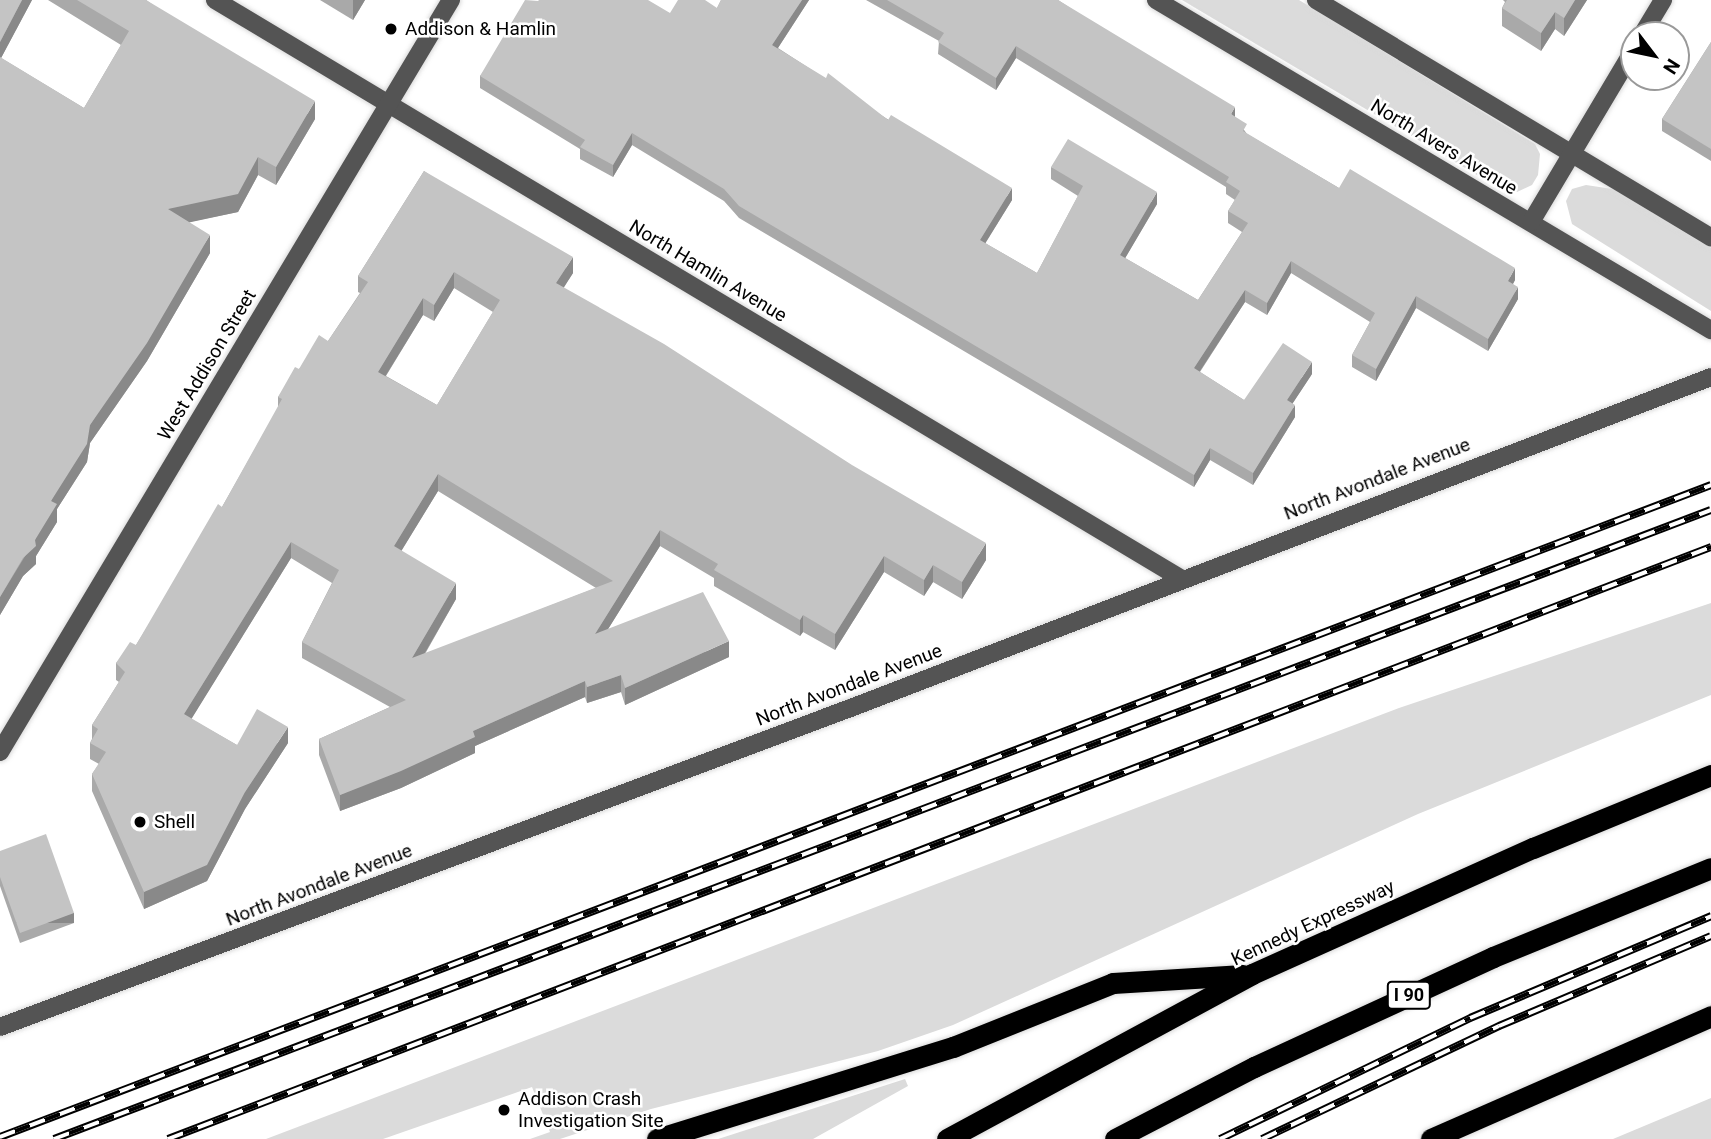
<!DOCTYPE html>
<html>
<head>
<meta charset="utf-8">
<style>
	body { margin:0 }
	#map { position:relative; width:1711px; height:1139px; overflow:hidden; background:#fff; font-family:Roboto,sans-serif }
	div>[style] { position:absolute }
	.green>* { inset:0; background:#dbdbdb }
	.roads { filter:drop-shadow(0 0 2px #dbdbdb) drop-shadow(0 0 2px #dbdbdb) }
	.minor>* { height:18px; margin:-9px; padding:0 9px; transform-origin:9px; border-radius:9px; background:#545454 }
	.highway>* { height:21px; margin:-10.5px; padding:0 10.5px; transform-origin:10.5px; border-radius:10.5px; background:#000 }
	.rail>* { height:8px; margin-top:-4px; transform-origin:0; background:repeating-linear-gradient(90deg,#fff 0 16px,#000 0 32px); box-sizing:border-box; border-block:2px solid #000 }
	.wall>* { inset:0; background:#a9a9a9 }
	.shaded-wall>* { inset:0; background:#898989; transform-origin:0 0 }
	.building>* { inset:0; background:#c4c4c4 }
	.dots>* { width:19px; height:19px; translate:-50% -50%; box-sizing:border-box; border:4px solid #fff; border-radius:50% }
	span { translate:-50% -50%; white-space:nowrap; text-align:center; line-height:1.15; -webkit-text-stroke:5px #fff; paint-order:stroke }
	.shield-label span { padding:2px 5px; background:#fff; border:2px solid; border-radius:5px; -webkit-text-stroke-width:0 }
	.shield-label { font-size:18px; color:#000; font-weight:700 }
	.poi-label { font-size:19px; color:#000 }
	.left { translate:0 -50%; text-align:left }
	.street-label { font-size:19px; color:#000 }
	.north { position:absolute; left:1620px; top:21px; width:70px; height:70px; box-sizing:border-box; background:#fff; border:2px solid #999; border-radius:50%; rotate:122deg; font-size:19px; font-weight:700; line-height:28px; text-align:center; color:#000 }
	.north::after { content:''; display:block; margin:auto; width:24px; height:32px; background:#000; clip-path:polygon(50% 0,100% 100%,50% 72%,0 100%) }
</style>
</head>
<body>
<div id="map">
	<div class="green">
		<i style="clip-path:polygon(1182px 0,1299px 0,1535px 144px,1540px 154px,1538px 175px,1532px 185px,1517px 192px,1504px 191px)"></i>
		<i style="clip-path:polygon(1586px 185px,1619px 190px,1711px 248px,1711px 311px,1572px 224px,1566px 201px,1572px 189px)"></i>
		<i style="clip-path:polygon(1711px 603px,1711px 695px,1418px 814px,953px 1025px,878px 1051px,651px 1109px,560px 1139px,530px 1139px,550px 1132px,532px 1087px,383px 1139px,266px 1139px,1399px 708px)"></i>
		<i style="clip-path:polygon(905px 1079px,908px 1086px,813px 1139px,718px 1139px)"></i>
		<i style="clip-path:polygon(1711px 1098px,1711px 1139px,1613px 1139px)"></i>
	</div>
	<div class="roads">
		<div class="minor">
			<i style="left:215px;top:0;width:1125px;rotate:30.92deg"></i>
			<i style="left:1156px;top:0;width:646px;rotate:30.74deg"></i>
			<i style="left:1316px;top:0;width:461px;rotate:31deg"></i>
			<i style="left:1642px;top:35px;width:41px;rotate:-59deg"></i>
			<i style="left:1531px;top:222px;width:201px;rotate:-59.2deg"></i>
			<i style="left:0;top:752px;width:877px;rotate:-59.05deg"></i>
			<i style="left:0;top:1027px;width:906px;rotate:-20.56deg"></i>
			<i style="left:848px;top:709px;width:925px;rotate:-21.04deg"></i>
		</div>
		<div class="highway">
			<i style="left:657px;top:1139px;width:310px;rotate:-17.3deg"></i>
			<i style="left:953px;top:1047px;width:172px;rotate:-21.8deg"></i>
			<i style="left:1113px;top:983px;width:130px;rotate:-3.5deg"></i>
			<i style="left:947px;top:1139px;width:347px;rotate:-28.4deg"></i>
			<i style="left:1252px;top:974px;width:308px;rotate:-24.2deg"></i>
			<i style="left:1533px;top:848px;width:192px;rotate:-22.3deg"></i>
			<i style="left:1115px;top:1139px;width:157px;rotate:-27.4deg"></i>
			<i style="left:1254px;top:1067px;width:263px;rotate:-24.7deg"></i>
			<i style="left:1493px;top:957px;width:235px;rotate:-22.2deg"></i>
			<i style="left:1431px;top:1139px;width:306px;rotate:-23.7deg"></i>
		</div>
	</div>
	<div class="rail">
		<i style="left:0;top:1137px;width:1831px;rotate:-20.86deg"></i>
		<i style="left:54px;top:1139px;width:1772px;rotate:-20.79deg"></i>
		<i style="left:168px;top:1139px;width:1653px;rotate:-20.99deg"></i>
		<i style="left:1220px;top:1139px;width:278px;rotate:-25.8deg"></i>
		<i style="left:1470px;top:1018px;width:262px;rotate:-22.9deg"></i>
		<i style="left:1262px;top:1139px;width:263px;rotate:-25.5deg"></i>
		<i style="left:1499px;top:1026px;width:230px;rotate:-23deg"></i>
	</div>
	<div class="wall">
		<i style="clip-path:polygon(0 0,32px 0,1px 58px,84px 108px,121px 45px,48px 0,146px 0,315px 119px,276px 185px,258px 175px,238px 212px,189px 222px,210px 253px,147px 361px,90px 443px,87px 462px,57px 509px,57px 522px,36px 556px,36px 564px,23px 576px,0 615px)"></i>
		<i style="clip-path:polygon(320px 0,365px 0,353px 20px)"></i>
		<i style="clip-path:polygon(721px 0,809px 0,778px 48px,1012px 200px,985px 243px,1037px 273px,1078px 196px,1051px 179px,1051px 167px,1157px 204px,1125px 258px,1198px 300px,1242px 232px,1228px 223px,1228px 211px,1235px 200px,1226px 194px,1226px 187px,1016px 58px,996px 90px,938px 54px,939px 41px,866px 0,1058px 0,1235px 117px,1247px 134px,1339px 188px,1515px 280px,1513px 284px,1518px 299px,1488px 351px,1416px 308px,1376px 381px,1352px 367px,1352px 355px,1370px 322px,1291px 273px,1267px 315px,1245px 302px,1200px 372px,1244px 400px,1312px 374px,1292px 404px,1295px 417px,1253px 485px,1210px 460px,1194px 487px,739px 218px,724px 201px,632px 145px,613px 177px,580px 159px,580px 149px,480px 88px,480px 76px,538px 1px,670px 13px,717px 8px)"></i>
		<i style="clip-path:polygon(1503px 0,1587px 0,1564px 36px,1555px 29px,1541px 51px,1502px 26px,1502px 8px,1505px 2px)"></i>
		<i style="clip-path:polygon(1711px 42px,1711px 161px,1662px 131px,1662px 119px)"></i>
		<i style="clip-path:polygon(evenodd,424px 171px,573px 273px,563px 288px,986px 560px,962px 599px,933px 582px,924px 596px,884px 572px,835px 650px,803px 632px,800px 636px,714px 586px,714px 578px,660px 546px,608px 629px,729px 657px,625px 705px,621px 692px,587px 703px,585px 697px,475px 746px,475px 753px,401px 788px,340px 811px,319px 755px,319px 739px,390px 707px,302px 658px,302px 642px,332px 583px,291px 558px,191px 719px,237px 745px,288px 743px,245px 809px,207px 881px,144px 909px,92px 791px,92px 774px,99px 764px,90px 759px,90px 743px,92px 739px,92px 725px,119px 682px,116px 680px,116px 663px,136px 645px,222px 507px,278px 408px,278px 397px,299px 369px,328px 341px,360px 293px,358px 292px,358px 276px,424px 171px,454px 288px,493px 312px,437px 405px,386px 376px,423px 315px,434px 321px,454px 288px,424px 171px,438px 491px,596px 588px,425px 654px,456px 599px,401px 551px,438px 491px)"></i>
		<i style="clip-path:polygon(0 851px,74px 923px,20px 943px,0 886px)"></i>
	</div>
	<div class="shaded-wall">
		<i style="clip-path:polygon(22px 0,32px 0,0 60px,0 42px)"></i>
		<i style="clip-path:polygon(353px 0,365px 0,353px 20px)"></i>
		<i style="clip-path:polygon(802px 0,809px 0,772px 57px,772px 45px)"></i>
		<i style="clip-path:polygon(1575px 0,1587px 0,1564px 36px,1564px 18px)"></i>
		<i style="clip-path:polygon(1555px 12px,1555px 29px,1541px 51px,1541px 33px)"></i>
		<i style="clip-path:polygon(1016px 46px,1016px 58px,996px 90px,996px 78px)"></i>
		<i style="clip-path:polygon(315px 101px,315px 119px,276px 185px,276px 167px)"></i>
		<i style="clip-path:polygon(1235px 107px,1235px 119px,1231px 114px)"></i>
		<i style="clip-path:polygon(632px 133px,632px 145px,613px 177px,613px 165px)"></i>
		<i style="clip-path:polygon(258px 157px,258px 175px,238px 212px,168px 227px,168px 209px)"></i>
		<i style="clip-path:polygon(1012px 188px,1012px 200px,980px 252px,980px 240px)"></i>
		<i style="clip-path:polygon(1157px 192px,1157px 204px,1120px 267px,1120px 255px)"></i>
		<i style="clip-path:polygon(210px 235px,210px 253px,147px 361px,90px 443px,87px 462px,57px 509px,57px 522px,36px 556px,36px 564px,23px 576px,0 615px,0 597px,35px 540px,51px 501px,90px 425px)"></i>
		<i style="clip-path:polygon(573px 257px,573px 273px,556px 300px,556px 283px)"></i>
		<i style="clip-path:polygon(1291px 261px,1291px 273px,1267px 315px,1267px 303px)"></i>
		<i style="clip-path:polygon(1515px 268px,1515px 280px,1508px 293px,1508px 281px)"></i>
		<i style="clip-path:polygon(454px 272px,454px 288px,434px 321px,434px 305px)"></i>
		<i style="clip-path:polygon(1518px 287px,1518px 299px,1488px 351px,1488px 339px)"></i>
		<i style="clip-path:polygon(1245px 290px,1245px 302px,1194px 380px,1194px 368px)"></i>
		<i style="clip-path:polygon(1416px 296px,1416px 308px,1376px 381px,1376px 369px)"></i>
		<i style="clip-path:polygon(423px 298px,423px 315px,378px 388px,378px 372px)"></i>
		<i style="clip-path:polygon(1312px 362px,1312px 374px,1287px 412px,1287px 400px)"></i>
		<i style="clip-path:polygon(1295px 405px,1295px 417px,1253px 485px,1253px 473px)"></i>
		<i style="clip-path:polygon(1210px 448px,1210px 460px,1194px 487px,1194px 475px)"></i>
		<i style="clip-path:polygon(438px 474px,438px 491px,394px 563px,394px 546px)"></i>
		<i style="clip-path:polygon(660px 530px,660px 546px,595px 650px,595px 634px)"></i>
		<i style="clip-path:polygon(291px 542px,291px 558px,184px 731px,184px 714px)"></i>
		<i style="clip-path:polygon(986px 543px,986px 560px,962px 599px,962px 582px)"></i>
		<i style="clip-path:polygon(884px 556px,884px 572px,835px 650px,835px 634px)"></i>
		<i style="clip-path:polygon(933px 565px,933px 582px,924px 596px,924px 580px)"></i>
		<i style="clip-path:polygon(456px 583px,456px 599px,412px 675px,412px 658px)"></i>
		<i style="clip-path:polygon(803px 615px,803px 632px,800px 636px,800px 620px)"></i>
		<i style="clip-path:polygon(729px 641px,729px 657px,625px 705px,625px 688px)"></i>
		<i style="clip-path:polygon(621px 675px,621px 692px,587px 703px,587px 687px)"></i>
		<i style="clip-path:polygon(585px 681px,585px 697px,475px 746px,475px 753px,401px 788px,340px 811px,340px 795px,473px 731px)"></i>
		<i style="clip-path:polygon(288px 727px,288px 743px,245px 809px,207px 881px,144px 909px,144px 892px,245px 792px)"></i>
		<i style="left:74px;top:913px;width:10px;height:58px;rotate:90deg"></i>
	</div>
	<div class="building">
		<i style="clip-path:polygon(0 0,22px 0,0 42px)"></i>
		<i style="clip-path:polygon(77px 0,146px 0,315px 101px,276px 167px,258px 157px,238px 194px,168px 209px,210px 235px,147px 343px,90px 425px,87px 444px,51px 501px,57px 504px,35px 540px,36px 546px,23px 558px,0 597px,0 57px,84px 108px,129px 31px)"></i>
		<i style="clip-path:polygon(525px 0,538px 1px,539px 0,648px 0,670px 13px,678px 0,705px 0,717px 8px,721px 0,802px 0,772px 45px,826px 78px,828px 73px,888px 120px,891px 115px,1012px 188px,980px 240px,1037px 273px,1083px 186px,1051px 167px,1068px 139px,1157px 192px,1120px 255px,1198px 300px,1248px 223px,1228px 211px,1240px 191px,1226px 182px,1229px 177px,1016px 46px,996px 78px,938px 42px,944px 33px,887px 0,1058px 0,1235px 107px,1231px 114px,1247px 124px,1243px 131px,1339px 188px,1350px 169px,1515px 268px,1508px 281px,1518px 287px,1488px 339px,1416px 296px,1376px 369px,1352px 355px,1375px 313px,1291px 261px,1267px 303px,1245px 290px,1194px 368px,1244px 400px,1283px 343px,1312px 362px,1287px 400px,1295px 405px,1253px 473px,1210px 448px,1194px 475px,739px 206px,724px 189px,632px 133px,613px 165px,580px 147px,585px 140px,480px 76px)"></i>
		<i style="clip-path:polygon(1507px 0,1575px 0,1564px 18px,1555px 12px,1541px 33px,1502px 8px)"></i>
		<i style="clip-path:polygon(1711px 42px,1711px 149px,1662px 119px)"></i>
		<i style="clip-path:polygon(evenodd,424px 171px,573px 257px,556px 283px,664px 344px,852px 465px,986px 543px,962px 582px,933px 565px,924px 580px,884px 556px,835px 634px,803px 615px,800px 620px,714px 570px,718px 564px,660px 530px,595px 634px,703px 592px,729px 641px,625px 688px,621px 675px,587px 687px,585px 681px,473px 731px,475px 737px,401px 771px,340px 795px,319px 739px,406px 700px,302px 642px,339px 570px,291px 542px,184px 714px,237px 745px,257px 709px,288px 727px,245px 792px,207px 865px,144px 892px,92px 774px,106px 752px,90px 743px,98px 729px,92px 725px,125px 672px,116px 663px,130px 642px,136px 645px,218px 504px,222px 507px,282px 399px,278px 397px,295px 367px,299px 369px,319px 335px,328px 341px,368px 282px,358px 276px,424px 171px,454px 272px,500px 300px,437px 405px,378px 372px,423px 298px,434px 305px,454px 272px,424px 171px,438px 474px,613px 581px,412px 658px,456px 583px,394px 546px,438px 474px)"></i>
		<i style="clip-path:polygon(46px 834px,74px 913px,20px 933px,0 877px,0 851px)"></i>
	</div>
	<div class="dots">
		<i style="left:391px;top:29px;background:#000"></i>
		<i style="left:140px;top:822px;background:#000"></i>
		<i style="left:504px;top:1110px;background:#000"></i>
	</div>
	<div class="shield-label">
		<span style="left:1409px;top:995px">I 90</span>
	</div>
	<div class="poi-label">
		<span class="left" style="left:405px;top:29px">Addison &amp; Hamlin</span>
		<span class="left" style="left:154px;top:822px">Shell</span>
		<span class="left" style="left:518px;top:1110px">Addison Crash<br>Investigation Site</span>
	</div>
	<div class="street-label">
		<span style="left:1444px;top:147px;rotate:31deg">North Avers Avenue</span>
		<span style="left:708px;top:271px;rotate:31deg">North Hamlin Avenue</span>
		<span style="left:207px;top:365px;rotate:-59deg">West Addison Street</span>
		<span style="left:1377px;top:479px;rotate:-21deg">North Avondale Avenue</span>
		<span style="left:849px;top:685px;rotate:-21deg">North Avondale Avenue</span>
		<span style="left:319px;top:885px;rotate:-21deg">North Avondale Avenue</span>
		<span style="left:1313px;top:923px;rotate:-25deg">Kennedy Expressway</span>
	</div>
	<div class="north">N</div>
</div>
</body>
</html>
